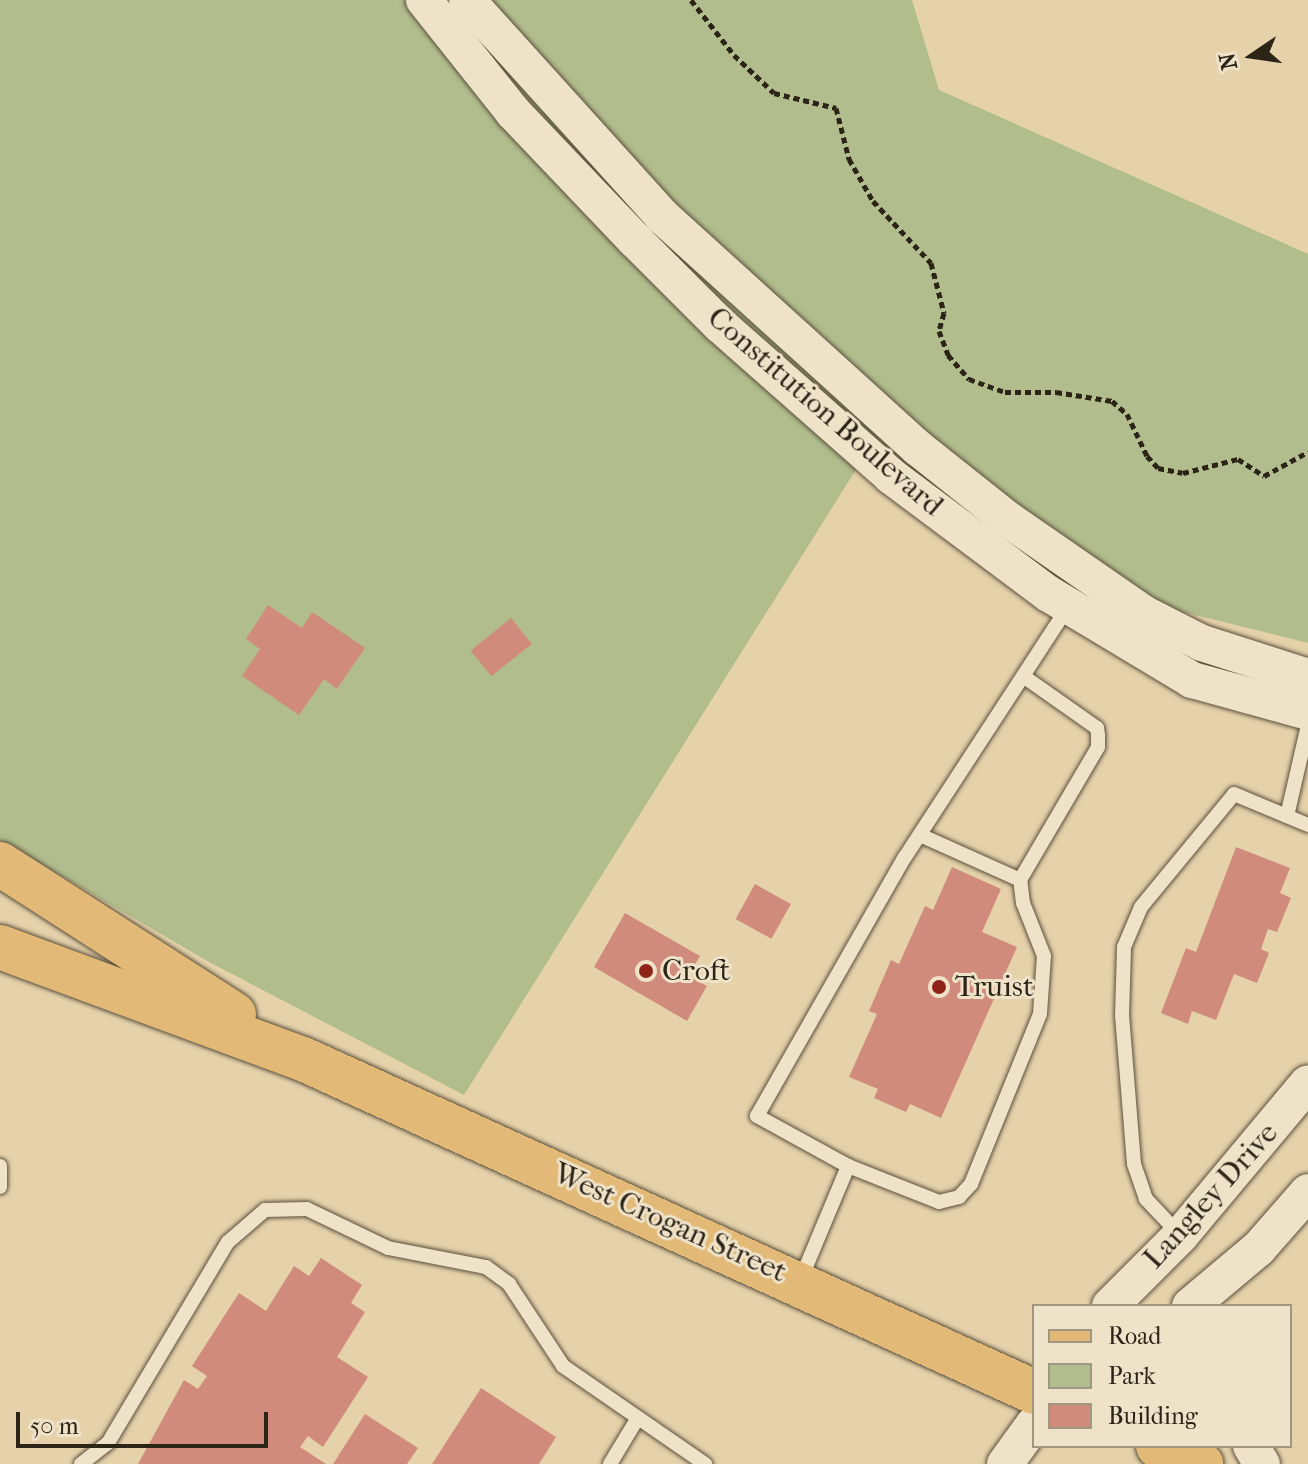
<!DOCTYPE html>
<html>
<head>
<meta charset="utf-8">
<style>
	body { margin:0 }
	#map { position:relative; width:1308px; height:1464px; overflow:hidden; background:#e5d2ab; font-family:"IM FELL French Canon",serif }
	div>[style] { position:absolute }
	.green>* { inset:0; background:#b1bd8c }
	.building>* { inset:0; background:#d08b7c; transform-origin:0 0 }
	.path>* { height:5px; margin-top:-2.5px; transform-origin:0; background:repeating-linear-gradient(90deg,#2d2418 0 6px,transparent 0 10px) }
	.roads { filter:drop-shadow(0 0 2px #5b503d) drop-shadow(0 0 2px #5b503d) }
	.service>* { height:14px; margin:-7px; padding:0 7px; transform-origin:7px; border-radius:7px; background:#eee2c8 }
	.tertiary>* { height:36px; margin:-18px; padding:0 18px; transform-origin:18px; border-radius:18px; background:#eee2c8 }
	.primary>* { height:44px; margin:-22px; padding:0 22px; transform-origin:22px; border-radius:22px; background:#e2b976 }
	.dots>* { width:22px; height:22px; translate:-50% -50%; box-sizing:border-box; border:4px solid #eee2c8; border-radius:50% }
	span { translate:-50% -50%; white-space:nowrap; text-align:center; line-height:1.15; -webkit-text-stroke:6px #eee2c8; paint-order:stroke }
	.street-label { font-size:30px; color:#2d2418 }
	.poi-label { font-size:30px; color:#2d2418 }
	.left { translate:0 -50%; text-align:left }
	.legend { position:absolute; left:1032px; top:1304px; width:260px; height:144px; box-sizing:border-box; background:#eee2c8; border:2px solid #a19682; margin:0; padding:10px 14px; list-style:none; font-size:24px; color:#2d2418 }
	.legend li { display:flex; align-items:center; gap:16px; height:40px }
	.legend b { width:40px; border:2px solid #a19682 }
	.north { position:absolute; left:1212px; top:16px; width:80px; height:80px; -webkit-text-stroke:6px #eee2c8; paint-order:stroke; rotate:257deg; font-size:22px; font-weight:700; line-height:32px; text-align:center; color:#2d2418 }
	.north::after { content:''; display:block; margin:auto; width:28px; height:36px; background:#2d2418; clip-path:polygon(50% 0,100% 100%,50% 72%,0 100%) }
	.scale { position:absolute; left:16px; top:1412px; width:252px; height:36px; box-sizing:border-box; border:4px solid #2d2418; border-top:0; padding-left:10px; font-size:24px; line-height:28px; white-space:nowrap; color:#2d2418; -webkit-text-stroke:6px #eee2c8; paint-order:stroke }
</style>
</head>
<body>
<div id="map">
	<div class="green">
		<i style="clip-path:polygon(0 0,912px 0,939px 90px,1308px 254px,1308px 643px,1046px 578px,877px 436px,464px 1095px,209px 962px,0 840px)"></i>
	</div>
	<div class="building">
		<i style="clip-path:polygon(268px 605px,302px 628px,312px 612px,365px 648px,337px 689px,324px 679px,299px 715px,242px 676px,260px 649px,246px 639px)"></i>
		<i style="left:511px;top:618px;width:33px;height:52px;rotate:51deg"></i>
		<i style="clip-path:polygon(1236px 847px,1290px 868px,1280px 893px,1291px 898px,1277px 932px,1268px 929px,1261px 949px,1269px 953px,1257px 983px,1234px 974px,1216px 1020px,1192px 1011px,1188px 1024px,1161px 1013px,1186px 948px,1196px 952px)"></i>
		<i style="clip-path:polygon(952px 867px,1001px 889px,982px 932px,1017px 947px,941px 1118px,910px 1104px,906px 1112px,874px 1098px,878px 1089px,849px 1077px,877px 1014px,869px 1011px,891px 960px,899px 964px,925px 906px,933px 910px)"></i>
		<i style="left:755px;top:884px;width:41px;height:40px;rotate:29deg"></i>
		<i style="clip-path:polygon(625px 913px,700px 956px,688px 976px,707px 986px,687px 1021px,594px 967px)"></i>
		<i style="clip-path:polygon(321px 1258px,362px 1285px,351px 1303px,365px 1312px,337px 1357px,368px 1377px,323px 1447px,308px 1436px,300px 1447px,326px 1464px,138px 1464px,184px 1380px,198px 1389px,207px 1376px,192px 1366px,239px 1293px,266px 1311px,294px 1266px,309px 1276px)"></i>
		<i style="clip-path:polygon(481px 1388px,556px 1437px,539px 1464px,432px 1464px)"></i>
		<i style="clip-path:polygon(365px 1414px,418px 1448px,407px 1464px,333px 1464px)"></i>
	</div>
	<div class="path">
		<i style="left:691px;top:0;width:70px;rotate:52deg"></i>
		<i style="left:734px;top:55px;width:55px;rotate:43.5deg"></i>
		<i style="left:774px;top:93px;width:64px;rotate:13.6deg"></i>
		<i style="left:836px;top:108px;width:53px;rotate:75.7deg"></i>
		<i style="left:849px;top:159px;width:48px;rotate:60.3deg"></i>
		<i style="left:873px;top:201px;width:85px;rotate:46.9deg"></i>
		<i style="left:931px;top:263px;width:52px;rotate:75.4deg"></i>
		<i style="left:944px;top:313px;width:19px;rotate:106deg"></i>
		<i style="left:939px;top:331px;width:26px;rotate:69deg"></i>
		<i style="left:948px;top:355px;width:32px;rotate:49deg"></i>
		<i style="left:969px;top:379px;width:38px;rotate:20deg"></i>
		<i style="left:1005px;top:392px;width:51px"></i>
		<i style="left:1056px;top:392px;width:57px;rotate:9.1deg"></i>
		<i style="left:1112px;top:401px;width:20px;rotate:41deg"></i>
		<i style="left:1127px;top:414px;width:47px;rotate:64.5deg"></i>
		<i style="left:1147px;top:456px;width:16px;rotate:47deg"></i>
		<i style="left:1158px;top:468px;width:25px;rotate:11deg"></i>
		<i style="left:1183px;top:473px;width:57px;rotate:-14.3deg"></i>
		<i style="left:1238px;top:459px;width:31px;rotate:33deg"></i>
		<i style="left:1264px;top:476px;width:50px;rotate:-28.6deg"></i>
	</div>
	<div class="roads">
		<div class="service">
			<i style="left:1287px;top:816px;width:93px;rotate:-77deg"></i>
			<i style="left:920px;top:835px;width:110px;rotate:24.2deg"></i>
			<i style="left:0;top:1166px;width:21px;rotate:90deg"></i>
			<i style="left:848px;top:1166px;width:98px;rotate:21.6deg"></i>
			<i style="left:939px;top:1202px;width:21px;rotate:-14deg"></i>
			<i style="left:959px;top:1197px;width:18px;rotate:-47deg"></i>
			<i style="left:971px;top:1184px;width:183px;rotate:-67.9deg"></i>
			<i style="left:1040px;top:1014px;width:58px;rotate:-86.1deg"></i>
			<i style="left:1044px;top:956px;width:57px;rotate:-111.6deg"></i>
			<i style="left:1023px;top:903px;width:23px;rotate:-97deg"></i>
			<i style="left:1020px;top:880px;width:154px;rotate:-59.6deg"></i>
			<i style="left:1098px;top:747px;width:12px;rotate:-90deg"></i>
			<i style="left:1098px;top:735px;width:7px;rotate:-98deg"></i>
			<i style="left:1097px;top:728px;width:90px;rotate:-144.9deg"></i>
			<i style="left:1180px;top:1235px;width:50px;rotate:-133.4deg"></i>
			<i style="left:1146px;top:1199px;width:37px;rotate:-109deg"></i>
			<i style="left:1134px;top:1164px;width:148px;rotate:-94.6deg"></i>
			<i style="left:1122px;top:1016px;width:69px;rotate:-88.3deg"></i>
			<i style="left:1124px;top:947px;width:43px;rotate:-67deg"></i>
			<i style="left:1141px;top:907px;width:146px;rotate:-50.5deg"></i>
			<i style="left:1234px;top:794px;width:80px;rotate:22.7deg"></i>
			<i style="left:800px;top:1281px;width:125px;rotate:-67.3deg"></i>
			<i style="left:848px;top:1166px;width:104px;rotate:-151.2deg"></i>
			<i style="left:757px;top:1116px;width:298px;rotate:-60.3deg"></i>
			<i style="left:905px;top:857px;width:298px;rotate:-56.9deg"></i>
			<i style="left:81px;top:1464px;width:34px;rotate:-38deg"></i>
			<i style="left:108px;top:1443px;width:234px;rotate:-59.2deg"></i>
			<i style="left:228px;top:1242px;width:49px;rotate:-40.9deg"></i>
			<i style="left:265px;top:1210px;width:42px;rotate:-1.4deg"></i>
			<i style="left:307px;top:1209px;width:90px;rotate:25.7deg"></i>
			<i style="left:388px;top:1248px;width:100px;rotate:11deg"></i>
			<i style="left:486px;top:1267px;width:29px;rotate:36deg"></i>
			<i style="left:509px;top:1284px;width:98px;rotate:56.6deg"></i>
			<i style="left:563px;top:1366px;width:173px;rotate:34.6deg"></i>
			<i style="left:610px;top:1464px;width:50px;rotate:-58.8deg"></i>
		</div>
		<div class="tertiary">
			<i style="left:424px;top:0;width:143px;rotate:51.5deg"></i>
			<i style="left:513px;top:112px;width:177px;rotate:46.4deg"></i>
			<i style="left:635px;top:240px;width:120px;rotate:45deg"></i>
			<i style="left:720px;top:325px;width:228px;rotate:41.4deg"></i>
			<i style="left:891px;top:476px;width:197px;rotate:36.8deg"></i>
			<i style="left:1049px;top:594px;width:167px;rotate:31deg"></i>
			<i style="left:1192px;top:680px;width:120px;rotate:15.4deg"></i>
			<i style="left:467px;top:0;width:291px;rotate:47.9deg"></i>
			<i style="left:662px;top:216px;width:345px;rotate:42.2deg"></i>
			<i style="left:918px;top:448px;width:112px;rotate:38.5deg"></i>
			<i style="left:1006px;top:518px;width:167px;rotate:34.7deg"></i>
			<i style="left:1143px;top:613px;width:66px;rotate:27deg"></i>
			<i style="left:1202px;top:643px;width:111px;rotate:17.8deg"></i>
			<i style="left:1110px;top:1306px;width:99px;rotate:-45deg"></i>
			<i style="left:1180px;top:1236px;width:199px;rotate:-50.1deg"></i>
			<i style="left:1190px;top:1306px;width:90px;rotate:-40deg"></i>
			<i style="left:1259px;top:1248px;width:74px;rotate:-48.8deg"></i>
			<i style="left:1251px;top:1446px;width:21px;rotate:59deg"></i>
			<i style="left:1005px;top:1464px;width:49px;rotate:-54.1deg"></i>
		</div>
		<div class="primary">
			<i style="left:0;top:864px;width:278px;rotate:32.7deg"></i>
			<i style="left:0;top:947px;width:323px;rotate:20.3deg"></i>
			<i style="left:303px;top:1059px;width:803px;rotate:24.49deg"></i>
			<i style="left:1158px;top:1446px;width:47px;rotate:22.7deg"></i>
		</div>
	</div>
	<div class="dots">
		<i style="left:646px;top:971px;background:#8f2418"></i>
		<i style="left:939px;top:987px;background:#8f2418"></i>
	</div>
	<div class="street-label">
		<span style="left:825px;top:412px;rotate:41deg">Constitution Boulevard</span>
		<span style="left:1211px;top:1196px;rotate:-48deg">Langley Drive</span>
		<span style="left:670px;top:1223px;rotate:24deg">West Crogan Street</span>
	</div>
	<div class="poi-label">
		<span class="left" style="left:662px;top:971px">Croft</span>
		<span class="left" style="left:955px;top:987px">Truist</span>
	</div>
	<ul class="legend">
	<li><b style="height:10px;background:#e2b976"></b>Road</li>
	<li><b style="height:22px;background:#b1bd8c"></b>Park</li>
	<li><b style="height:22px;background:#d08b7c"></b>Building</li>
	</ul>
	<div class="north">N</div>
	<div class="scale">50 m</div>
</div>
</body>
</html>
